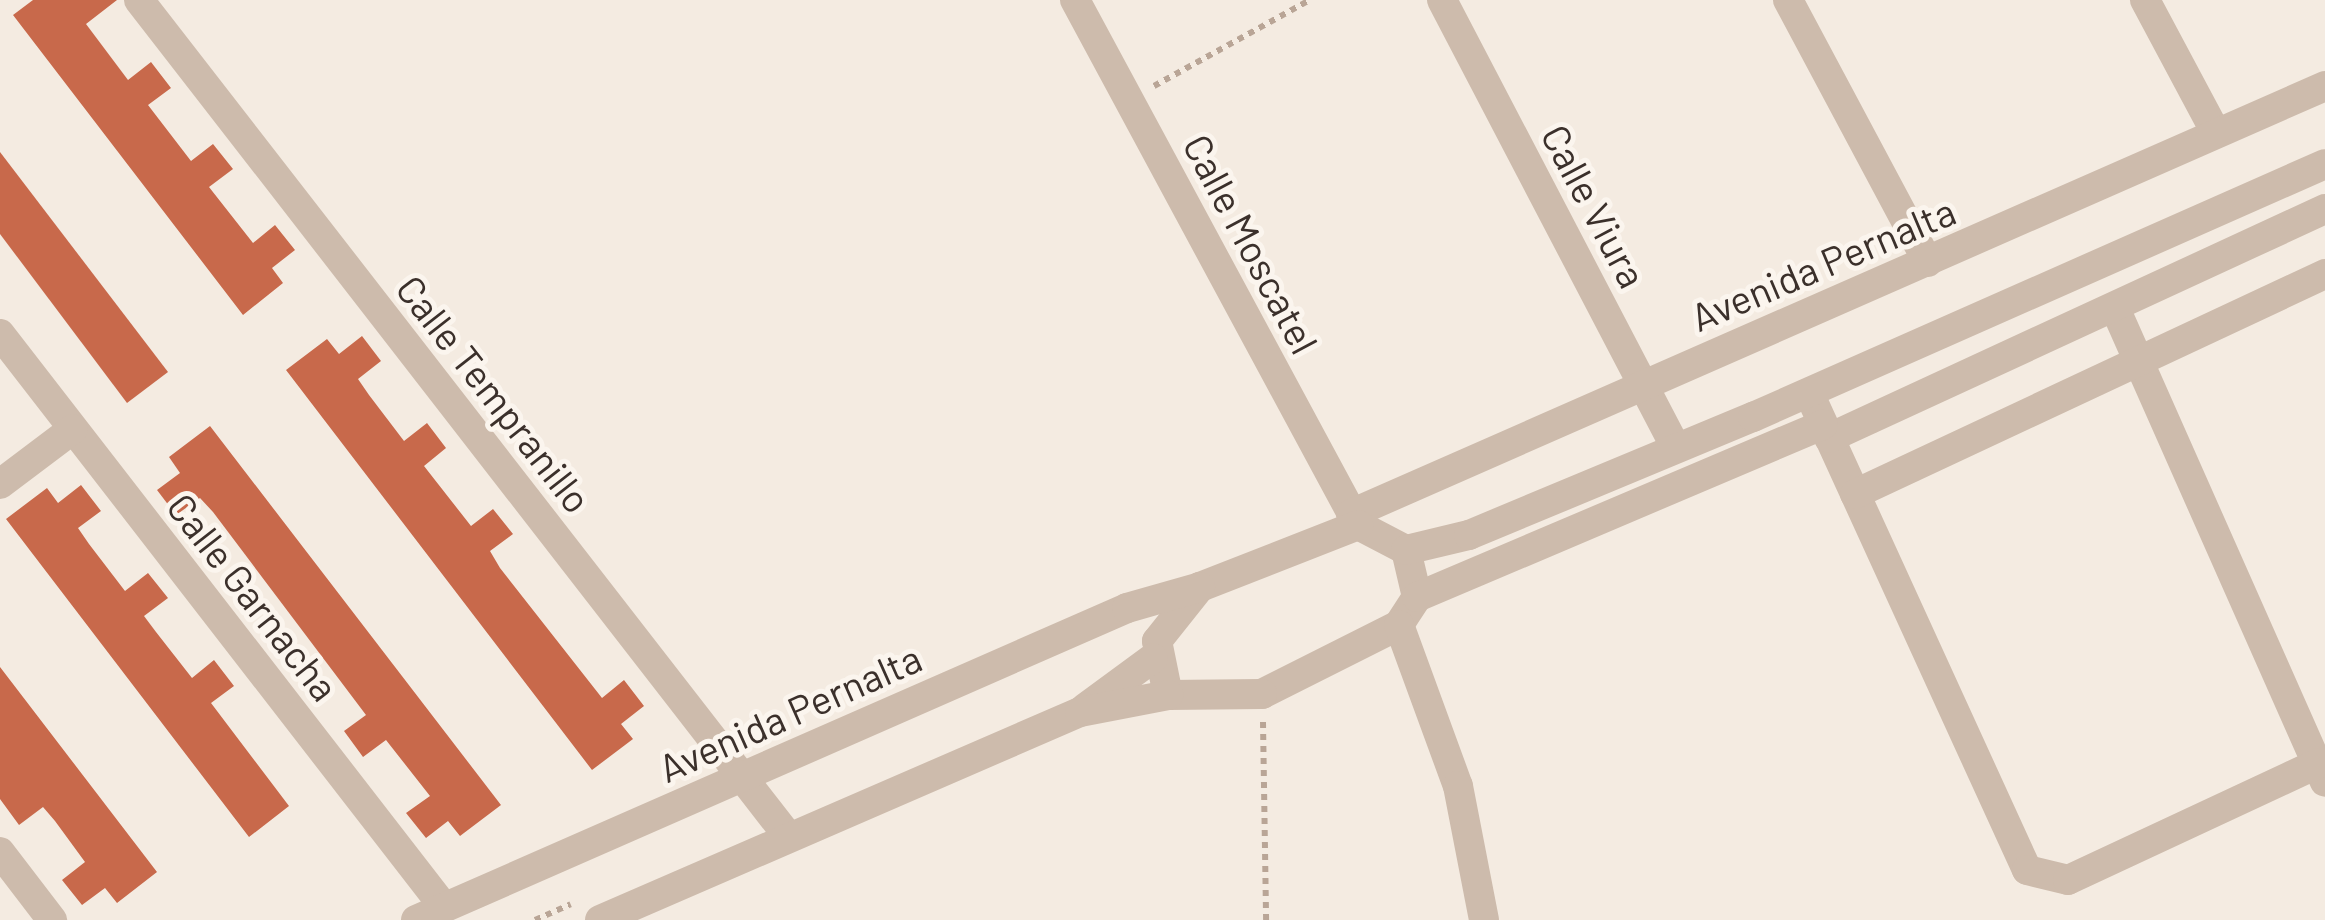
<!DOCTYPE html>
<html>
<head>
<meta charset="utf-8">
<style>
	body { margin:0 }
	#map { position:relative; width:2325px; height:920px; overflow:hidden; background:#f4ebe1; font-family:Barlow,sans-serif }
	div>[style] { position:absolute }
	.building>* { inset:0; background:#c8694b }
	.path>* { height:6px; margin-top:-3px; transform-origin:0; background:repeating-linear-gradient(90deg,#b9a596 0 6px,transparent 0 12px) }
	.minor>* { height:30px; margin:-15px; padding:0 15px; transform-origin:15px; border-radius:15px; background:#cdbbac }
	span { translate:-50% -50%; white-space:nowrap; text-align:center; line-height:1.15; -webkit-text-stroke:10px #fbf5ee; paint-order:stroke }
	.street-label { font-size:39px; color:#3b302b }
</style>
</head>
<body>
<div id="map">
	<div class="building">
		<i style="clip-path:polygon(33px 0,117px 0,86px 24px,128px 80px,151px 62px,171px 88px,148px 105px,191px 161px,213px 144px,233px 169px,209px 187px,253px 243px,275px 225px,295px 250px,272px 268px,283px 283px,243px 315px,13px 15px)"></i>
		<i style="clip-path:polygon(0 152px,168px 372px,127px 403px,0 234px)"></i>
		<i style="clip-path:polygon(362px 336px,381px 361px,358px 379px,369px 395px,404px 441px,427px 423px,446px 448px,424px 466px,471px 526px,493px 509px,513px 534px,490px 551px,500px 568px,602px 698px,624px 680px,644px 706px,621px 724px,633px 739px,592px 770px,286px 370px,327px 339px,339px 354px)"></i>
		<i style="clip-path:polygon(210px 426px,501px 805px,460px 836px,448px 821px,426px 838px,406px 813px,430px 796px,386px 740px,363px 757px,344px 731px,366px 715px,213px 512px,200px 498px,176px 515px,157px 490px,180px 473px,169px 457px)"></i>
		<i style="clip-path:polygon(81px 485px,101px 511px,78px 528px,89px 544px,125px 591px,148px 573px,168px 598px,144px 616px,156px 632px,192px 678px,214px 660px,234px 686px,211px 703px,289px 806px,249px 837px,6px 519px,47px 488px,58px 503px)"></i>
		<i style="clip-path:polygon(0 667px,157px 872px,117px 903px,105px 888px,82px 905px,62px 880px,85px 862px,55px 821px,43px 807px,19px 825px,0 799px)"></i>
	</div>
	<div class="path">
		<i style="left:1154px;top:86px;width:178px;rotate:-28.9deg"></i>
		<i style="left:1263px;top:722px;width:198px;rotate:89.1deg"></i>
		<i style="left:535px;top:920px;width:39px;rotate:-24deg"></i>
	</div>
	<div class="minor">
		<i style="left:139px;top:0;width:1058px;rotate:52.18deg"></i>
		<i style="left:1075px;top:0;width:596px;rotate:61.67deg"></i>
		<i style="left:1442px;top:0;width:505px;rotate:62.42deg"></i>
		<i style="left:1788px;top:0;width:297px;rotate:61.9deg"></i>
		<i style="left:2145px;top:0;width:151px;rotate:61.9deg"></i>
		<i style="left:2115px;top:308px;width:518px;rotate:66.1deg"></i>
		<i style="left:0;top:334px;width:725px;rotate:52.23deg"></i>
		<i style="left:1809px;top:393px;width:524px;rotate:65.44deg"></i>
		<i style="left:2027px;top:870px;width:42px;rotate:13.7deg"></i>
		<i style="left:2068px;top:880px;width:277px;rotate:-25deg"></i>
		<i style="left:1829px;top:438px;width:546px;rotate:-24.78deg"></i>
		<i style="left:0;top:484px;width:91px;rotate:-37deg"></i>
		<i style="left:1855px;top:494px;width:519px;rotate:-25.08deg"></i>
		<i style="left:1351px;top:514px;width:1064px;rotate:-23.72deg"></i>
		<i style="left:1358px;top:525px;width:54px;rotate:27.5deg"></i>
		<i style="left:1406px;top:550px;width:48px;rotate:76.8deg"></i>
		<i style="left:1417px;top:597px;width:33px;rotate:123deg"></i>
		<i style="left:1399px;top:625px;width:153px;rotate:153.3deg"></i>
		<i style="left:1262px;top:694px;width:94px;rotate:179.4deg"></i>
		<i style="left:1168px;top:695px;width:55px;rotate:-101.5deg"></i>
		<i style="left:1157px;top:641px;width:69px;rotate:-51.5deg"></i>
		<i style="left:1200px;top:587px;width:170px;rotate:-21.4deg"></i>
		<i style="left:1406px;top:550px;width:65px;rotate:-13.4deg"></i>
		<i style="left:1469px;top:535px;width:308px;rotate:-22.6deg"></i>
		<i style="left:1753px;top:417px;width:625px;rotate:-23.86deg"></i>
		<i style="left:1417px;top:597px;width:441px;rotate:-23deg"></i>
		<i style="left:1399px;top:625px;width:171px;rotate:69.9deg"></i>
		<i style="left:1458px;top:786px;width:136px;rotate:79deg"></i>
		<i style="left:1085px;top:708px;width:84px;rotate:-36.3deg"></i>
		<i style="left:0;top:852px;width:86px;rotate:52.6deg"></i>
		<i style="left:416px;top:920px;width:776px;rotate:-23.69deg"></i>
		<i style="left:1127px;top:608px;width:76px;rotate:-16deg"></i>
		<i style="left:600px;top:920px;width:523px;rotate:-23.43deg"></i>
		<i style="left:1080px;top:712px;width:90px;rotate:-10.9deg"></i>
	</div>
	<div class="street-label">
		<span style="left:1594px;top:206px;rotate:62deg">Calle Viura</span>
		<span style="left:1251px;top:244px;rotate:62deg">Calle Moscatel</span>
		<span style="left:1823px;top:264px;rotate:-23deg">Avenida Pernalta</span>
		<span style="left:494px;top:394px;rotate:52deg">Calle Tempranillo</span>
		<span style="left:253px;top:597px;rotate:52deg">Calle Garnacha</span>
		<span style="left:790px;top:713px;rotate:-24deg">Avenida Pernalta</span>
	</div>
</div>
</body>
</html>
